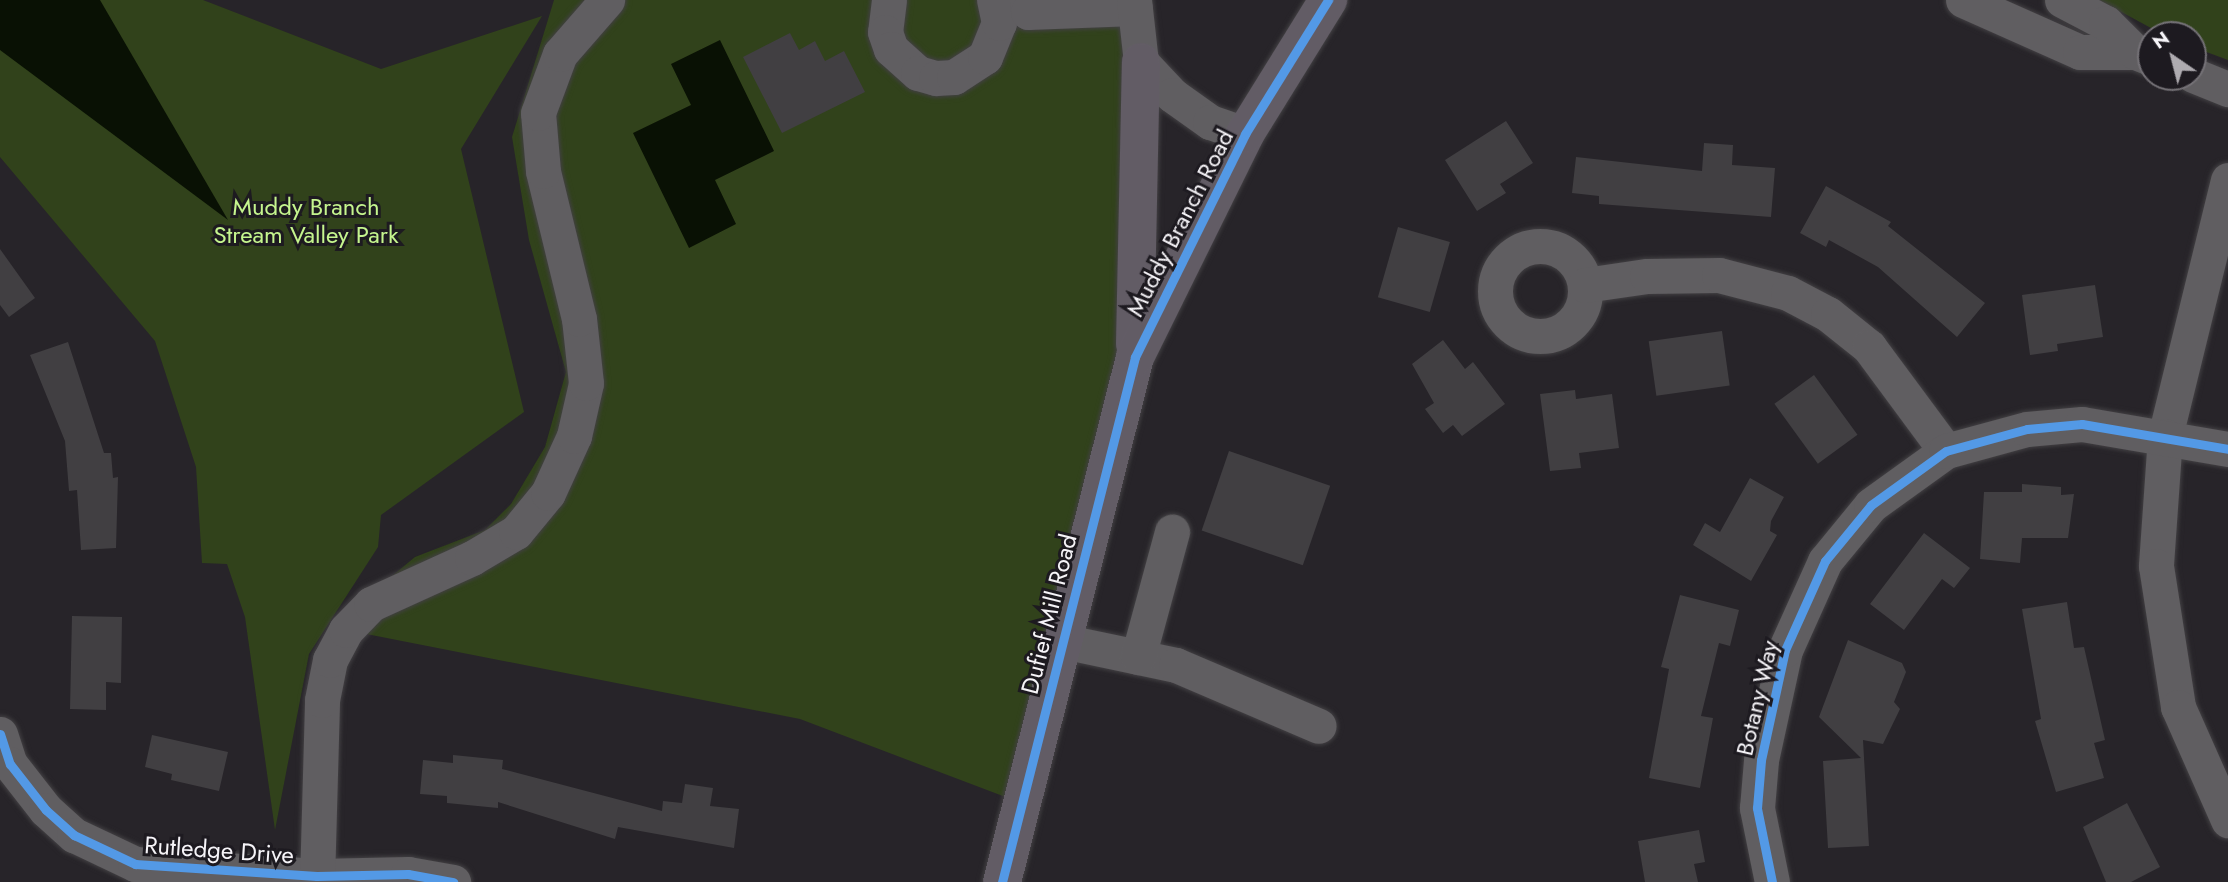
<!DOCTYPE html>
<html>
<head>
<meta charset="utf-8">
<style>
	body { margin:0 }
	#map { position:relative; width:2228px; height:882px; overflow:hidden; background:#272429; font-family:Jost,sans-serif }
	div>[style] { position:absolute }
	.green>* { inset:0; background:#31421b }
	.water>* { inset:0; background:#091104 }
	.building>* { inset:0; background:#413f42; transform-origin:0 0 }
	.roads { filter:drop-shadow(0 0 2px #424043) drop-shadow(0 0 2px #424043) }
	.minor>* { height:35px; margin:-17.5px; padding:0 17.5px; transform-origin:17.5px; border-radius:17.5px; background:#605e61 }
	.minor>.ring { margin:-17.5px; padding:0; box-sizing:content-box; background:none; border:35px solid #605e61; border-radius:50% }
	.major>* { height:38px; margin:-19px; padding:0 19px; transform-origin:19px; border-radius:19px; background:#625c65 }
	.cycleway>* { height:9px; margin:-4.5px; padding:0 4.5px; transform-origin:4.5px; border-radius:4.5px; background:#5399e6 }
	span { translate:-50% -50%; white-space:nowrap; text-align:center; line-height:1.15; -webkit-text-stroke:6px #1d1a20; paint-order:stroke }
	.park-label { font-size:24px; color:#c5f58e }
	.street-label { font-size:24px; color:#f6f4f8 }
	.north { position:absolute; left:2137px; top:21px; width:70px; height:70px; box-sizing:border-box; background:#1d1a20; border:2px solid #747176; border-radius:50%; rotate:325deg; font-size:19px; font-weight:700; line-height:28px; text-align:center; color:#f6f4f8 }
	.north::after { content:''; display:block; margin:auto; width:24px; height:32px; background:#aeabb0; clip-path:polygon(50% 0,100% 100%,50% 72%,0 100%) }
</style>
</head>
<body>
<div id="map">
	<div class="green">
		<i style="clip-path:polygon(0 0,203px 0,381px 69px,542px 16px,461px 149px,524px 412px,381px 515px,378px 547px,309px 654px,275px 830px,245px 617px,227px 564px,202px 563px,196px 467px,155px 341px,0 157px)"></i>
		<i style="clip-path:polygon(554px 0,1134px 0,1135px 357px,1021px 803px,800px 719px,346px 630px,357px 605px,415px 557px,485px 530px,511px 504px,545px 447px,566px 372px,529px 240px,512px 137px)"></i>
		<i style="clip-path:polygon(2099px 0,2228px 0,2228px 60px,2193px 47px,2193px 35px,2164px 35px)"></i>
	</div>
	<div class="water">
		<i style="clip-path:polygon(0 0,100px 0,228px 220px,0 50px)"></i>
		<i style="clip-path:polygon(720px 40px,774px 151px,715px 180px,736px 224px,689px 248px,633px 133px,691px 105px,671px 64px)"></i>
	</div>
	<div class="building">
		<i style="clip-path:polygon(790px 33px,799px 50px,815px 41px,825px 61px,844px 51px,865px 92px,782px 133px,743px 57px)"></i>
		<i style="clip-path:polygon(1506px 121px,1533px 163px,1500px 184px,1506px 193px,1477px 211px,1445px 160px)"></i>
		<i style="clip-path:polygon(1704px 143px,1733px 145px,1732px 165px,1775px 168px,1771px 217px,1599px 204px,1599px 196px,1572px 193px,1576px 157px,1702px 171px)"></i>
		<i style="clip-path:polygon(1826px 186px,1891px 222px,1888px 226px,1985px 303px,1957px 337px,1878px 267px,1829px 240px,1826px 247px,1800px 233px)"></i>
		<i style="left:1398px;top:227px;width:54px;height:73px;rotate:16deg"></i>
		<i style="clip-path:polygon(0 249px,35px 298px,9px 317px,0 305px)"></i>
		<i style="clip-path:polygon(2095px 285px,2103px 337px,2057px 344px,2058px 351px,2030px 355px,2022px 295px)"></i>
		<i style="left:1722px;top:331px;width:55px;height:74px;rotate:82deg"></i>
		<i style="clip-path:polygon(1443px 340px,1465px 369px,1473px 362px,1505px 404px,1462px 436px,1453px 425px,1443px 433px,1425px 409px,1434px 403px,1412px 364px)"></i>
		<i style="clip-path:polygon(68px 342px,104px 453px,111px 453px,113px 478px,118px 477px,116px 548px,81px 550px,77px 490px,69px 491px,65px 441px,30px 355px)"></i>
		<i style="left:1814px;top:375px;width:74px;height:49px;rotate:54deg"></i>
		<i style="clip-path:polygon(1575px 390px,1576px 399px,1612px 394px,1619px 448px,1579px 453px,1581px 468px,1550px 471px,1540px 394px)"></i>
		<i style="left:1229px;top:451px;width:107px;height:84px;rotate:19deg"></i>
		<i style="clip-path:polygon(1750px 478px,1784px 497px,1771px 521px,1770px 531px,1777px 535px,1751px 581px,1693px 545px,1705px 523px,1720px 532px)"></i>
		<i style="clip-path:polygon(2022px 484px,2061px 487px,2061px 495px,2074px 494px,2068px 538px,2022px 538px,2020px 563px,1980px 559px,1984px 492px,2022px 492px)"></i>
		<i style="clip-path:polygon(1924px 533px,1970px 568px,1954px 588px,1942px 579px,1904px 630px,1870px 604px)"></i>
		<i style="clip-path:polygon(1680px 595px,1739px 610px,1730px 646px,1719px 643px,1701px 716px,1713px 718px,1700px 788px,1649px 778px,1669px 669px,1661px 667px)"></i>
		<i style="clip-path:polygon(2067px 602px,2074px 648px,2084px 647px,2105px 740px,2094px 743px,2104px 778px,2056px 792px,2035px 721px,2041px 719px,2022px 609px)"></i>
		<i style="clip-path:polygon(72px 616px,122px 617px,121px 683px,106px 682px,106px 710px,70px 709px)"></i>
		<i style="clip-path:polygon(1848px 640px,1902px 663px,1906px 672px,1894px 702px,1900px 709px,1883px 744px,1863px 740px,1869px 846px,1828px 848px,1823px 761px,1861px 758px,1819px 717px)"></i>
		<i style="clip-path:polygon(152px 735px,228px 752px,219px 791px,171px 780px,172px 774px,145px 767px)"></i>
		<i style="clip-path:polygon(453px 755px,503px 760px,502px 769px,662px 811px,663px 801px,682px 803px,685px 784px,713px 788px,710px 806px,739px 809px,734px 848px,618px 827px,615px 839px,498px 802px,498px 808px,447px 803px,447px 796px,420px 794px,423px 760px,453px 763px)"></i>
		<i style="clip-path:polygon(2127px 803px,2160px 867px,2131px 882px,2106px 882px,2083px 827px)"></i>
		<i style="clip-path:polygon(1699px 830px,1705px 862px,1694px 864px,1698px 882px,1645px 882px,1638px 841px)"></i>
	</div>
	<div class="roads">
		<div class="minor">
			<i style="left:889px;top:0;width:32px;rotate:97deg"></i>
			<i style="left:885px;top:32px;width:18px;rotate:71deg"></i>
			<i style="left:891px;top:49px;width:36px;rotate:42deg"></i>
			<i style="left:918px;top:73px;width:19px;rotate:16deg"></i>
			<i style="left:936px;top:78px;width:18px;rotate:-3deg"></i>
			<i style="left:954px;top:77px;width:37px;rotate:-33deg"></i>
			<i style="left:985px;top:57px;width:37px;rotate:-68deg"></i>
			<i style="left:999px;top:23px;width:24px;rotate:-102deg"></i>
			<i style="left:1027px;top:0;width:12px;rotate:85deg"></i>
			<i style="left:1028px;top:12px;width:107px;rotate:-2.1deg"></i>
			<i style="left:1134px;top:0;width:62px;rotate:83.6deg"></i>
			<i style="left:1141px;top:62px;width:45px;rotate:46.8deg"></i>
			<i style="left:1172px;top:95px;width:47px;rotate:35.4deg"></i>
			<i style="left:1210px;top:122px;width:37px;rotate:19deg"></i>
			<i style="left:1963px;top:0;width:128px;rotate:24deg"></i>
			<i style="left:2080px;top:52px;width:55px"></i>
			<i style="left:2135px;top:52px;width:17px;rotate:21deg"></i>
			<i style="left:2062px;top:0;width:50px;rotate:27.6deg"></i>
			<i style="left:2106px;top:23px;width:41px;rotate:45deg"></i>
			<i style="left:2193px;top:75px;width:38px;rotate:22deg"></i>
			<i style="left:2228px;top:180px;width:264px;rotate:103.8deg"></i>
			<i style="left:2165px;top:436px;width:130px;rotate:94deg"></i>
			<i style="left:2156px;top:566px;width:143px;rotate:81.1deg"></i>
			<i style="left:2178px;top:707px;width:124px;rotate:66.1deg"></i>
			<i class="ring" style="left:1495px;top:246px;width:55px;height:55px"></i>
			<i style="left:1585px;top:285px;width:63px;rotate:-8.3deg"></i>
			<i style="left:1647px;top:276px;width:72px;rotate:-0.8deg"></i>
			<i style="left:1719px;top:275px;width:71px;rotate:14.6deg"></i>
			<i style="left:1788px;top:293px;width:45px;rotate:27.7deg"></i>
			<i style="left:1828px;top:314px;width:53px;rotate:38.8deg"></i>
			<i style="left:1869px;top:347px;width:129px;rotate:53.5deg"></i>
			<i style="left:1062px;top:641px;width:116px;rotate:11.9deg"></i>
			<i style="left:1176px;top:665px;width:155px;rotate:23.1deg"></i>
			<i style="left:1138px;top:657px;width:130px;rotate:-74.8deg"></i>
			<i style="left:0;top:734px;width:32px;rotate:72deg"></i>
			<i style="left:10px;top:764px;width:58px;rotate:52deg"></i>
			<i style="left:46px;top:810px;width:38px;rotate:42deg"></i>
			<i style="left:74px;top:835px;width:68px;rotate:25.4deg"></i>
			<i style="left:135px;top:864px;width:182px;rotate:3.8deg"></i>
			<i style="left:317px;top:876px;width:91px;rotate:-1.3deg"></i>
			<i style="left:408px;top:874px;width:46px;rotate:10.1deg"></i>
			<i style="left:317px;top:882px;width:182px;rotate:-88.4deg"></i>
			<i style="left:322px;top:700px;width:41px;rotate:-78.7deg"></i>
			<i style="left:330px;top:660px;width:34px;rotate:-62deg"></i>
			<i style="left:346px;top:630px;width:36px;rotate:-46deg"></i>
			<i style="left:371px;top:604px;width:111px;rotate:-24.5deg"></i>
			<i style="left:472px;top:558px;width:51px;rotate:-30.6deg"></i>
			<i style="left:516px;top:532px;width:50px;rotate:-50.6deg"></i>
			<i style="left:548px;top:493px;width:63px;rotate:-65.5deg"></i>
			<i style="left:574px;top:436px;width:54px;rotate:-77.2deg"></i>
			<i style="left:586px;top:383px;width:64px;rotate:-96.2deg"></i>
			<i style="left:579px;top:319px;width:152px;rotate:-103.7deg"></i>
			<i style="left:543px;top:171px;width:58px;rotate:-94.9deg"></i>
			<i style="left:538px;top:113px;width:63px;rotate:-69.6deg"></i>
			<i style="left:560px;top:54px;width:72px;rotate:-49deg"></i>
			<i style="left:1772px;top:882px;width:76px;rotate:-101.5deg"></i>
			<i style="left:1757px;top:808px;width:48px;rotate:-85.2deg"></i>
			<i style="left:1761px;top:760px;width:113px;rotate:-77.7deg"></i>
			<i style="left:1785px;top:650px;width:98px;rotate:-65.8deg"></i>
			<i style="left:1825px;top:561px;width:72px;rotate:-50.6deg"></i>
			<i style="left:1871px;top:505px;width:92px;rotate:-35.8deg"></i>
			<i style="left:1946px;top:451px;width:84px;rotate:-15.2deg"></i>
			<i style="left:2027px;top:429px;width:55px;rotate:-5.2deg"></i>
			<i style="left:2082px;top:424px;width:148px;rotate:9.7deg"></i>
		</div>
		<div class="major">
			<i style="left:1135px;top:344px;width:282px;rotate:-88.8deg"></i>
			<i style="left:1002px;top:882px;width:542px;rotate:-75.78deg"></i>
			<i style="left:1135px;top:357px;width:249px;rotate:-63.7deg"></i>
			<i style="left:1245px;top:134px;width:158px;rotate:-58.2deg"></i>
		</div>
	</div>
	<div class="cycleway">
		<i style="left:0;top:734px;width:32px;rotate:72deg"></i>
		<i style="left:10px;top:764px;width:58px;rotate:52deg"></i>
		<i style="left:46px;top:810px;width:38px;rotate:42deg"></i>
		<i style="left:74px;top:835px;width:68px;rotate:25.4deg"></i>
		<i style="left:135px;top:864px;width:182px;rotate:3.8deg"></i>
		<i style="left:317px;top:876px;width:91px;rotate:-1.3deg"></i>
		<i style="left:408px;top:874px;width:46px;rotate:10.1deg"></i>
		<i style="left:1002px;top:882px;width:542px;rotate:-75.78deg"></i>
		<i style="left:1135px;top:357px;width:249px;rotate:-63.7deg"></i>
		<i style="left:1245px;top:134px;width:158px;rotate:-58.2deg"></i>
		<i style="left:1772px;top:882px;width:76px;rotate:-101.5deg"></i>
		<i style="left:1757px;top:808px;width:48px;rotate:-85.2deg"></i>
		<i style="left:1761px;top:760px;width:113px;rotate:-77.7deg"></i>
		<i style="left:1785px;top:650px;width:98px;rotate:-65.8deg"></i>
		<i style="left:1825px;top:561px;width:72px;rotate:-50.6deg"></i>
		<i style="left:1871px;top:505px;width:92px;rotate:-35.8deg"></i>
		<i style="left:1946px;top:451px;width:84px;rotate:-15.2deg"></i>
		<i style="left:2027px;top:429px;width:55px;rotate:-5.2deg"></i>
		<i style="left:2082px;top:424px;width:148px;rotate:9.7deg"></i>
	</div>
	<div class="park-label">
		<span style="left:306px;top:221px">Muddy Branch<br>Stream Valley Park</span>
	</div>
	<div class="street-label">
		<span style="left:1180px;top:223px;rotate:-63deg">Muddy Branch Road</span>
		<span style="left:1049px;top:614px;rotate:-76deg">Dufief Mill Road</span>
		<span style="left:1757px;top:698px;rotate:-77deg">Botany Way</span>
		<span style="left:219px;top:850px;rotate:4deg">Rutledge Drive</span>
	</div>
	<div class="north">N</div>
</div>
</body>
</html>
